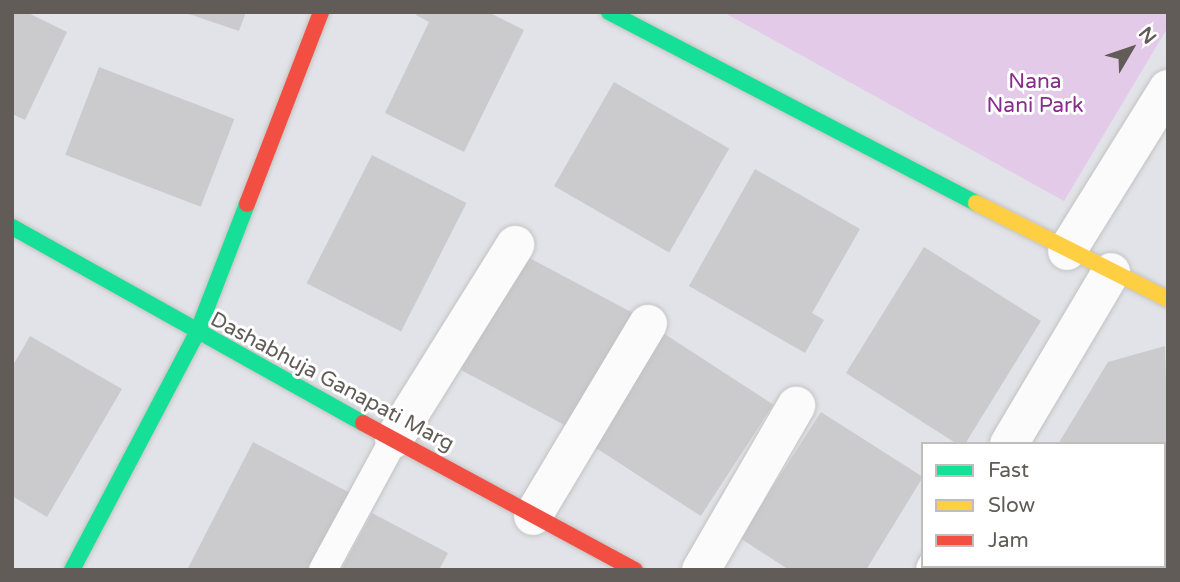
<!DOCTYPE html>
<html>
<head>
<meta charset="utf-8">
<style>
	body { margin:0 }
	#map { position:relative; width:1180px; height:582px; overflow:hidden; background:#e2e3e8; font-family:"Varela Round",sans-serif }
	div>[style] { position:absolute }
	.green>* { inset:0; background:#e3cae8 }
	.building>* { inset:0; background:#cbcbce; transform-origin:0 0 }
	.roads { filter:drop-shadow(0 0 2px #c3c2c2) drop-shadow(0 0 2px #c3c2c2) }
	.lane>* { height:28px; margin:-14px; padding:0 14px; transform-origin:14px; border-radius:14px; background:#fbfbfc }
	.street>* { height:38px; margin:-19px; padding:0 19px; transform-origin:19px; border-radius:19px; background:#fbfbfc }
	.fast>* { height:16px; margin:-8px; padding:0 8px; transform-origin:8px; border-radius:8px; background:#16e098 }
	.slow>* { height:16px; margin:-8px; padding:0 8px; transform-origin:8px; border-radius:8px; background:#ffcf43 }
	.jam>* { height:16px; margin:-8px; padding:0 8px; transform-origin:8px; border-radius:8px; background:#f24e42 }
	span { translate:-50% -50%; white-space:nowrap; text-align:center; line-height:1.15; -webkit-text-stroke:6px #fff; paint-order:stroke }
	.park-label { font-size:21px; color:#872d8b }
	.street-label { font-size:21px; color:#615c57 }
	.frame { position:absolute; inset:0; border:14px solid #615c57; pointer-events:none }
	.legend { position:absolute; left:921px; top:442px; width:245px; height:126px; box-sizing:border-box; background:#fff; border:2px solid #c0bebc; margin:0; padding:9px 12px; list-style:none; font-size:21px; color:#615c57 }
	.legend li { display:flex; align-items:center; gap:14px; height:35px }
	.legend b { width:35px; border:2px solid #c0bebc }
	.north { position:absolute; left:1096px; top:14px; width:70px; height:70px; -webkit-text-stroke:5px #fff; paint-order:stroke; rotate:51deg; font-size:19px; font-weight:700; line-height:28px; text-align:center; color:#615c57 }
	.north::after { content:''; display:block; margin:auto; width:24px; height:32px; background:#615c57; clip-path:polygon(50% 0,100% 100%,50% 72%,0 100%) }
</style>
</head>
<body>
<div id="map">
	<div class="green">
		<i style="clip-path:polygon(723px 12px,1168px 12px,1168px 27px,1064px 201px)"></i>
	</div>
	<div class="building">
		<i style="clip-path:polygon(12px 12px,26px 12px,67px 32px,25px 120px,12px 114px)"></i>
		<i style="clip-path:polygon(183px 12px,246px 12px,239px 31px)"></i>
		<i style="clip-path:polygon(417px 12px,488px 12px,524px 30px,464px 152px,385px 113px,429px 22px,416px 15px)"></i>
		<i style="left:99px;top:67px;width:145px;height:94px;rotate:21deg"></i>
		<i style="left:614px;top:82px;width:133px;height:120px;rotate:30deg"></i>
		<i style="left:372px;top:155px;width:106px;height:144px;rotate:27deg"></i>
		<i style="clip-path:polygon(755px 169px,860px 229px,812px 313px,824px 320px,805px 353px,689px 286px)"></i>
		<i style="clip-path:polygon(924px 247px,1041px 321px,965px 444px,957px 444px,846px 373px)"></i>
		<i style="left:522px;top:254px;width:131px;height:131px;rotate:28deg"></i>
		<i style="left:660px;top:331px;width:135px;height:133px;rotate:33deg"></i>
		<i style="clip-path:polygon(30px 336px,122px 389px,47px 517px,12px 496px,12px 367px)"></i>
		<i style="clip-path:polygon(1165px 346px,1168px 459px,1164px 465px,1164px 444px,1058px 444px,1108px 362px)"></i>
		<i style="clip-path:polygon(821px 412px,923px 477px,866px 570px,789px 570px,740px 538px)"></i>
		<i style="clip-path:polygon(253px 442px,352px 494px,313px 570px,187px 570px)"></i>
		<i style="clip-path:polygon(372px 513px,448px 553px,439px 570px,341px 570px)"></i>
		<i style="left:984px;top:566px;width:119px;height:5px"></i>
	</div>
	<div class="roads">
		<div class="lane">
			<i style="left:323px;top:570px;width:149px;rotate:-61.5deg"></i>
		</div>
		<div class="street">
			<i style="left:1067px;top:251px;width:191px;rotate:-58.1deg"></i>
			<i style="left:394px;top:439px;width:229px;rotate:-58deg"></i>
			<i style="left:1009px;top:444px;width:200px;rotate:-59.3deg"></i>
			<i style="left:533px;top:516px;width:224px;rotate:-59.1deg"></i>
			<i style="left:701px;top:570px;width:190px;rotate:-59.9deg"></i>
			<i style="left:935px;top:570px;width:4px;rotate:-63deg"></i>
		</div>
		<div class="fast">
			<i style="left:609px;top:12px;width:414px;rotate:27.5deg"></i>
			<i style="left:12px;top:227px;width:402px;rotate:29.2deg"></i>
			<i style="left:72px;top:570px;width:268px;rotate:-62.2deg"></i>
			<i style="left:197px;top:333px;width:138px;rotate:-68.8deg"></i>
		</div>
		<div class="slow">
			<i style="left:976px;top:203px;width:215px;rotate:26.6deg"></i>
		</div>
		<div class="jam">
			<i style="left:247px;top:204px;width:206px;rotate:-68.9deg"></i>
			<i style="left:363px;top:423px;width:309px;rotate:28.4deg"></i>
		</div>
	</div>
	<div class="park-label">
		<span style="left:1035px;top:94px">Nana<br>Nani Park</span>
	</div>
	<div class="street-label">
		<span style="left:332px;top:382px;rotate:28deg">Dashabhuja Ganapati Marg</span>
	</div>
	<div class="frame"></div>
	<ul class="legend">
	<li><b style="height:9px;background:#16e098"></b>Fast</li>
	<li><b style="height:9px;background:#ffcf43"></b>Slow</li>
	<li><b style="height:9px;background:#f24e42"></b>Jam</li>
	</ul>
	<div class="north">N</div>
</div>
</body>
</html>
